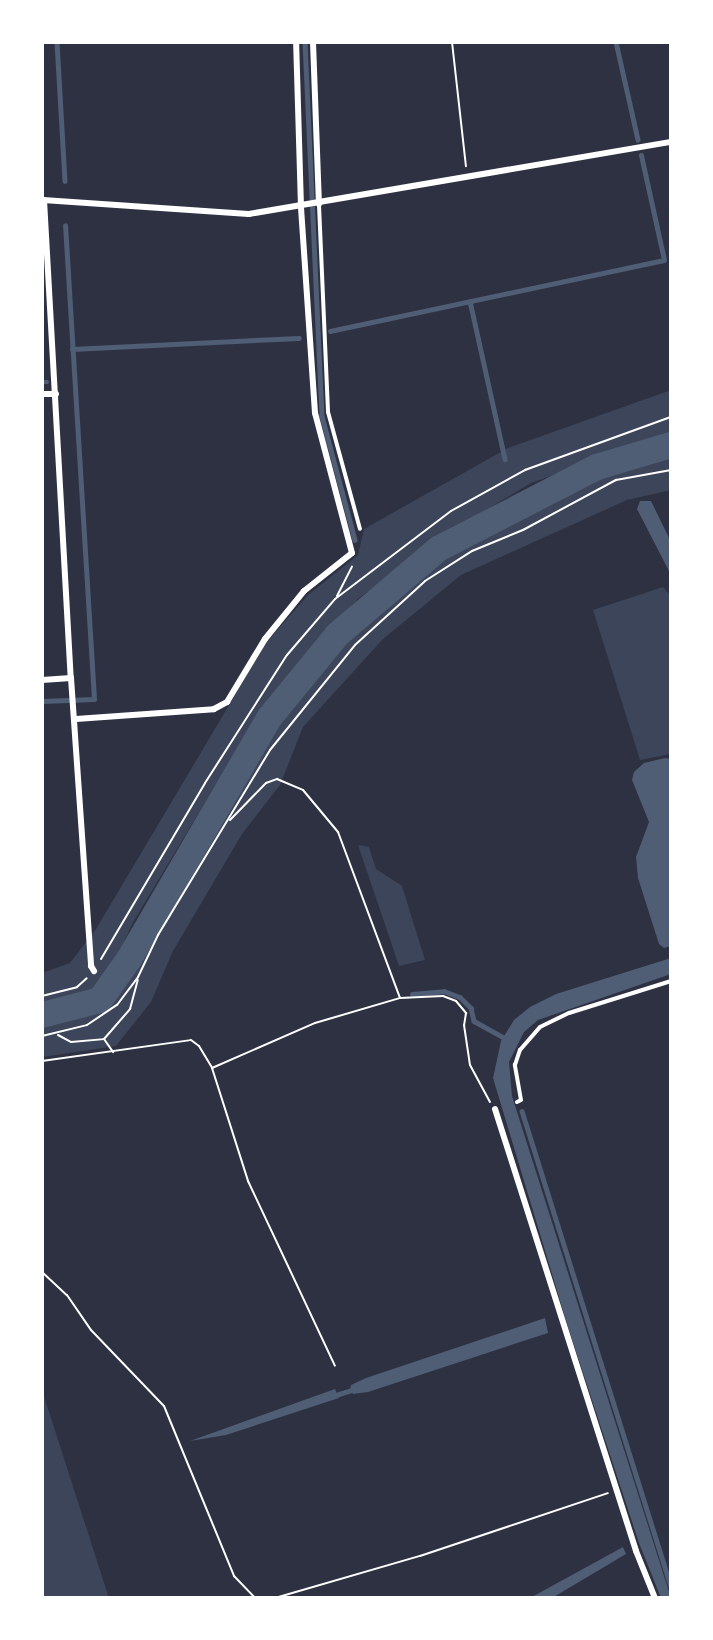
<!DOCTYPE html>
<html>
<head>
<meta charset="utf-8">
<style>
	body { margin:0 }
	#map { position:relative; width:713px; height:1640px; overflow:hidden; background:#2d3142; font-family:Quicksand,sans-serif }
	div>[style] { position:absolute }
	.green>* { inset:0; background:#3c4559 }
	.water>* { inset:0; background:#4f5d75 }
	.stream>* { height:4.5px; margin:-2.25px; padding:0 2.25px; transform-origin:2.25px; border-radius:2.25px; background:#4f5d75 }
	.river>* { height:26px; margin:-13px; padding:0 13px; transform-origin:13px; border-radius:13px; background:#4f5d75 }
	.path>* { height:2px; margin:-1px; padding:0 1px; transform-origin:1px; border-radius:1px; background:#fff }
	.service>* { height:4px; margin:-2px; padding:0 2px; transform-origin:2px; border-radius:2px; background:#fff }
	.minor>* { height:6px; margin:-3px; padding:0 3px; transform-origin:3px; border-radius:3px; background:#fff }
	span { translate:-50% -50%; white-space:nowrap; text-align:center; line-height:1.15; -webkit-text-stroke:4.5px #fff; paint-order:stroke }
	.frame { position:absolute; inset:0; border:44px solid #fff; pointer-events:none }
</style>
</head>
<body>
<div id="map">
	<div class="green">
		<i style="clip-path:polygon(671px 390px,671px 433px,531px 483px,449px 532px,359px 598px,320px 639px,216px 784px,132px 924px,109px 976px,85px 997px,42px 1007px,42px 973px,70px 963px,96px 929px,266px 643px,308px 595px,358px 555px,364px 529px,508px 448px)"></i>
		<i style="clip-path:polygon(671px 457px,671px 490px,627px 500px,461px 575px,383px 639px,303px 727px,280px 785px,242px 834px,173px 951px,151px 1002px,116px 1046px,42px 1057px,42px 1024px,62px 1023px,100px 1007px,124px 981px,260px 747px,346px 638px,418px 572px,463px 542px,610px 469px)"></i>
		<i style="clip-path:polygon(663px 587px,671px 596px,671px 754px,640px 760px,593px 610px)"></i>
		<i style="clip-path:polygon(358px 845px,369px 847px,376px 869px,402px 886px,425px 960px,399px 966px)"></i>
		<i style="clip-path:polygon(42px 1390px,109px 1598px,42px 1598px)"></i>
	</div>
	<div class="water">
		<i style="clip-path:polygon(640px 501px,651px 501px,671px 542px,671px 596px,670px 573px,637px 509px)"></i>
		<i style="clip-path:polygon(665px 758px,671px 759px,671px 946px,664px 948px,659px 944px,638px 878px,636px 857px,649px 822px,632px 780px,634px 772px,644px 763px)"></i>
		<i style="clip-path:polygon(671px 958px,671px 974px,538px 1020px,524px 1032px,509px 1062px,512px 1096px,671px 1598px,661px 1598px,639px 1543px,568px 1327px,493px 1078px,501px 1041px,514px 1020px,530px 1007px,556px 994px)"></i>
		<i style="clip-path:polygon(545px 1318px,548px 1333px,368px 1392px,353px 1394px,350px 1390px,351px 1385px,366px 1378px)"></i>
		<i style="clip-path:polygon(335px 1389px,339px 1398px,226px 1435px,190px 1441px)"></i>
		<i style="clip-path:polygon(623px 1547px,626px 1554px,552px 1598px,530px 1598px)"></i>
	</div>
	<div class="stream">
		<i style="left:57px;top:42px;width:139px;rotate:86.7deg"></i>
		<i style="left:305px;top:42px;width:374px;rotate:87.4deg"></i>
		<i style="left:322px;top:416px;width:128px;rotate:75.1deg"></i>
		<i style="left:616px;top:42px;width:100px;rotate:77.3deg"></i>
		<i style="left:470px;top:301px;width:162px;rotate:77.5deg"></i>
		<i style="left:330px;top:331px;width:341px;rotate:-12deg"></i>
		<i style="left:664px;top:260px;width:107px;rotate:-102.4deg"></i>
		<i style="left:72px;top:349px;width:227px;rotate:-2.8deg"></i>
		<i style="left:42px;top:382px;width:5px"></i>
		<i style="left:42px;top:701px;width:52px;rotate:-2.2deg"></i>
		<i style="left:94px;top:699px;width:474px;rotate:-93.5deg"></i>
		<i style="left:412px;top:994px;width:32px;rotate:-5deg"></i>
		<i style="left:444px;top:991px;width:17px;rotate:21deg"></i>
		<i style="left:460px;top:997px;width:16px;rotate:45deg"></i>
		<i style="left:471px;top:1008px;width:13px;rotate:77deg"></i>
		<i style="left:474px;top:1021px;width:39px;rotate:29deg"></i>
		<i style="left:522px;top:1111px;width:499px;rotate:72.6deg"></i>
		<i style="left:333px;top:1396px;width:22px;rotate:-18deg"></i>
	</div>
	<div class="river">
		<i style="left:42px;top:1015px;width:60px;rotate:-14.5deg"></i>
		<i style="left:100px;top:1000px;width:50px;rotate:-54.7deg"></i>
		<i style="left:129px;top:959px;width:280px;rotate:-59.8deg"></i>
		<i style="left:270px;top:717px;width:106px;rotate:-50.7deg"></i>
		<i style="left:337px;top:635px;width:133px;rotate:-40.4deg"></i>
		<i style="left:438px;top:549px;width:179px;rotate:-27.3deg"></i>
		<i style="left:597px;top:467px;width:77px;rotate:-16.6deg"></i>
	</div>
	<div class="path">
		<i style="left:452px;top:42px;width:125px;rotate:83.6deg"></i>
		<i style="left:337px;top:596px;width:33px;rotate:-63deg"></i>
		<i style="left:230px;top:820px;width:52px;rotate:-45.8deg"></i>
		<i style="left:266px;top:783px;width:12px;rotate:-20deg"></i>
		<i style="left:277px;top:779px;width:28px;rotate:23deg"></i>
		<i style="left:303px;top:790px;width:55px;rotate:50.2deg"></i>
		<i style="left:338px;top:832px;width:177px;rotate:69.5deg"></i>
		<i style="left:101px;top:959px;width:204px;rotate:-59.4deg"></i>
		<i style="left:205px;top:783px;width:152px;rotate:-57.4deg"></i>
		<i style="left:287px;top:655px;width:74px;rotate:-49.4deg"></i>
		<i style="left:335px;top:599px;width:146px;rotate:-37.2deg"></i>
		<i style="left:451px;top:511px;width:85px;rotate:-29deg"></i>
		<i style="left:525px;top:470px;width:155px;rotate:-20deg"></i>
		<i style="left:42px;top:996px;width:36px;rotate:-14deg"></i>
		<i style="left:77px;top:987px;width:13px;rotate:-42deg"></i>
		<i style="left:58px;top:1035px;width:15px;rotate:28deg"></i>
		<i style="left:71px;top:1042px;width:33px;rotate:-5deg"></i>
		<i style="left:104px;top:1039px;width:16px;rotate:55deg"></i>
		<i style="left:42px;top:1036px;width:46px;rotate:-13.7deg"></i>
		<i style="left:87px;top:1025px;width:36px;rotate:-34deg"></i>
		<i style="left:117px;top:1005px;width:35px;rotate:-53deg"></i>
		<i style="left:138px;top:977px;width:47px;rotate:-64.5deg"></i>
		<i style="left:158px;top:935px;width:216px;rotate:-58.8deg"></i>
		<i style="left:270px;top:750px;width:135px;rotate:-51deg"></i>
		<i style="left:355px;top:645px;width:95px;rotate:-42.4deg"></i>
		<i style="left:425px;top:581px;width:56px;rotate:-32.6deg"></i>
		<i style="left:472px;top:551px;width:55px;rotate:-22.4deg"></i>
		<i style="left:523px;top:530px;width:106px;rotate:-28.3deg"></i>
		<i style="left:616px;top:480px;width:56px;rotate:-10.3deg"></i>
		<i style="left:104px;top:1039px;width:40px;rotate:-49deg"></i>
		<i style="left:130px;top:1009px;width:30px;rotate:-75deg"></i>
		<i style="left:42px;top:1061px;width:150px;rotate:-8deg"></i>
		<i style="left:191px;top:1040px;width:10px;rotate:37deg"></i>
		<i style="left:199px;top:1046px;width:26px;rotate:59deg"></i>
		<i style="left:212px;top:1068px;width:119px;rotate:72.3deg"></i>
		<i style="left:248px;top:1181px;width:204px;rotate:64.8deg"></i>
		<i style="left:212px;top:1068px;width:112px;rotate:-23.6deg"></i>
		<i style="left:315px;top:1023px;width:89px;rotate:-16.4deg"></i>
		<i style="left:400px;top:998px;width:43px;rotate:-2.7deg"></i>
		<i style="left:443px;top:996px;width:14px;rotate:21deg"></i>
		<i style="left:456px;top:1001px;width:16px;rotate:50deg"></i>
		<i style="left:466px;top:1013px;width:12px;rotate:99deg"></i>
		<i style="left:464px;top:1025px;width:40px;rotate:81.5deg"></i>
		<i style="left:470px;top:1065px;width:42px;rotate:61.6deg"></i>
		<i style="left:42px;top:1272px;width:34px;rotate:43deg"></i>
		<i style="left:67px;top:1295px;width:42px;rotate:55.6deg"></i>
		<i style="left:91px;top:1330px;width:105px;rotate:46.2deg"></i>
		<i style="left:164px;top:1406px;width:184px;rotate:67.6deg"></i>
		<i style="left:234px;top:1576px;width:30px;rotate:46deg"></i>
		<i style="left:275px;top:1598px;width:151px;rotate:-16.2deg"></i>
		<i style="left:420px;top:1556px;width:198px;rotate:-18.5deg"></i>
	</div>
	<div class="service">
		<i style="left:319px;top:205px;width:207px;rotate:87.5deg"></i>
		<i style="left:328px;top:412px;width:121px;rotate:74.7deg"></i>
		<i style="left:517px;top:1102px;width:4px;rotate:-27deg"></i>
		<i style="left:521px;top:1100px;width:36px;rotate:-100deg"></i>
		<i style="left:515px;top:1065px;width:16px;rotate:-72deg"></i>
		<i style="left:520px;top:1050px;width:30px;rotate:-49deg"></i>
		<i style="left:540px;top:1027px;width:32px;rotate:-26deg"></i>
		<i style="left:569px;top:1013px;width:107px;rotate:-17.4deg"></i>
	</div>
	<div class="minor">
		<i style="left:313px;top:42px;width:162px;rotate:87.9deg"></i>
		<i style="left:43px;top:200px;width:206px;rotate:3.9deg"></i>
		<i style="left:249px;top:214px;width:428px;rotate:-9.7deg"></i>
		<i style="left:44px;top:200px;width:479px;rotate:86.8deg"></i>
		<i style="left:71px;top:678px;width:289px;rotate:86deg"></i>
		<i style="left:91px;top:966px;width:6px;rotate:59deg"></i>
		<i style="left:42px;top:394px;width:14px"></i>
		<i style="left:42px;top:680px;width:29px;rotate:-4deg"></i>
		<i style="left:76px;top:719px;width:138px;rotate:-4.1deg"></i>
		<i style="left:214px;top:709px;width:15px;rotate:-28deg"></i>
		<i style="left:227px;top:702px;width:74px;rotate:-58.9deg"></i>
		<i style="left:265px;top:639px;width:62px;rotate:-50.9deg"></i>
		<i style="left:304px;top:591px;width:61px;rotate:-38.4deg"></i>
		<i style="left:352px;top:553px;width:145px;rotate:-104.8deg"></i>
		<i style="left:315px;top:413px;width:206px;rotate:-93.9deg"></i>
		<i style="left:301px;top:207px;width:165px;rotate:-91.7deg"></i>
		<i style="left:495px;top:1109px;width:464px;rotate:72.3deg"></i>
		<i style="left:636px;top:1551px;width:51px;rotate:68deg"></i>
	</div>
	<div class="frame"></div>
</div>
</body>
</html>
